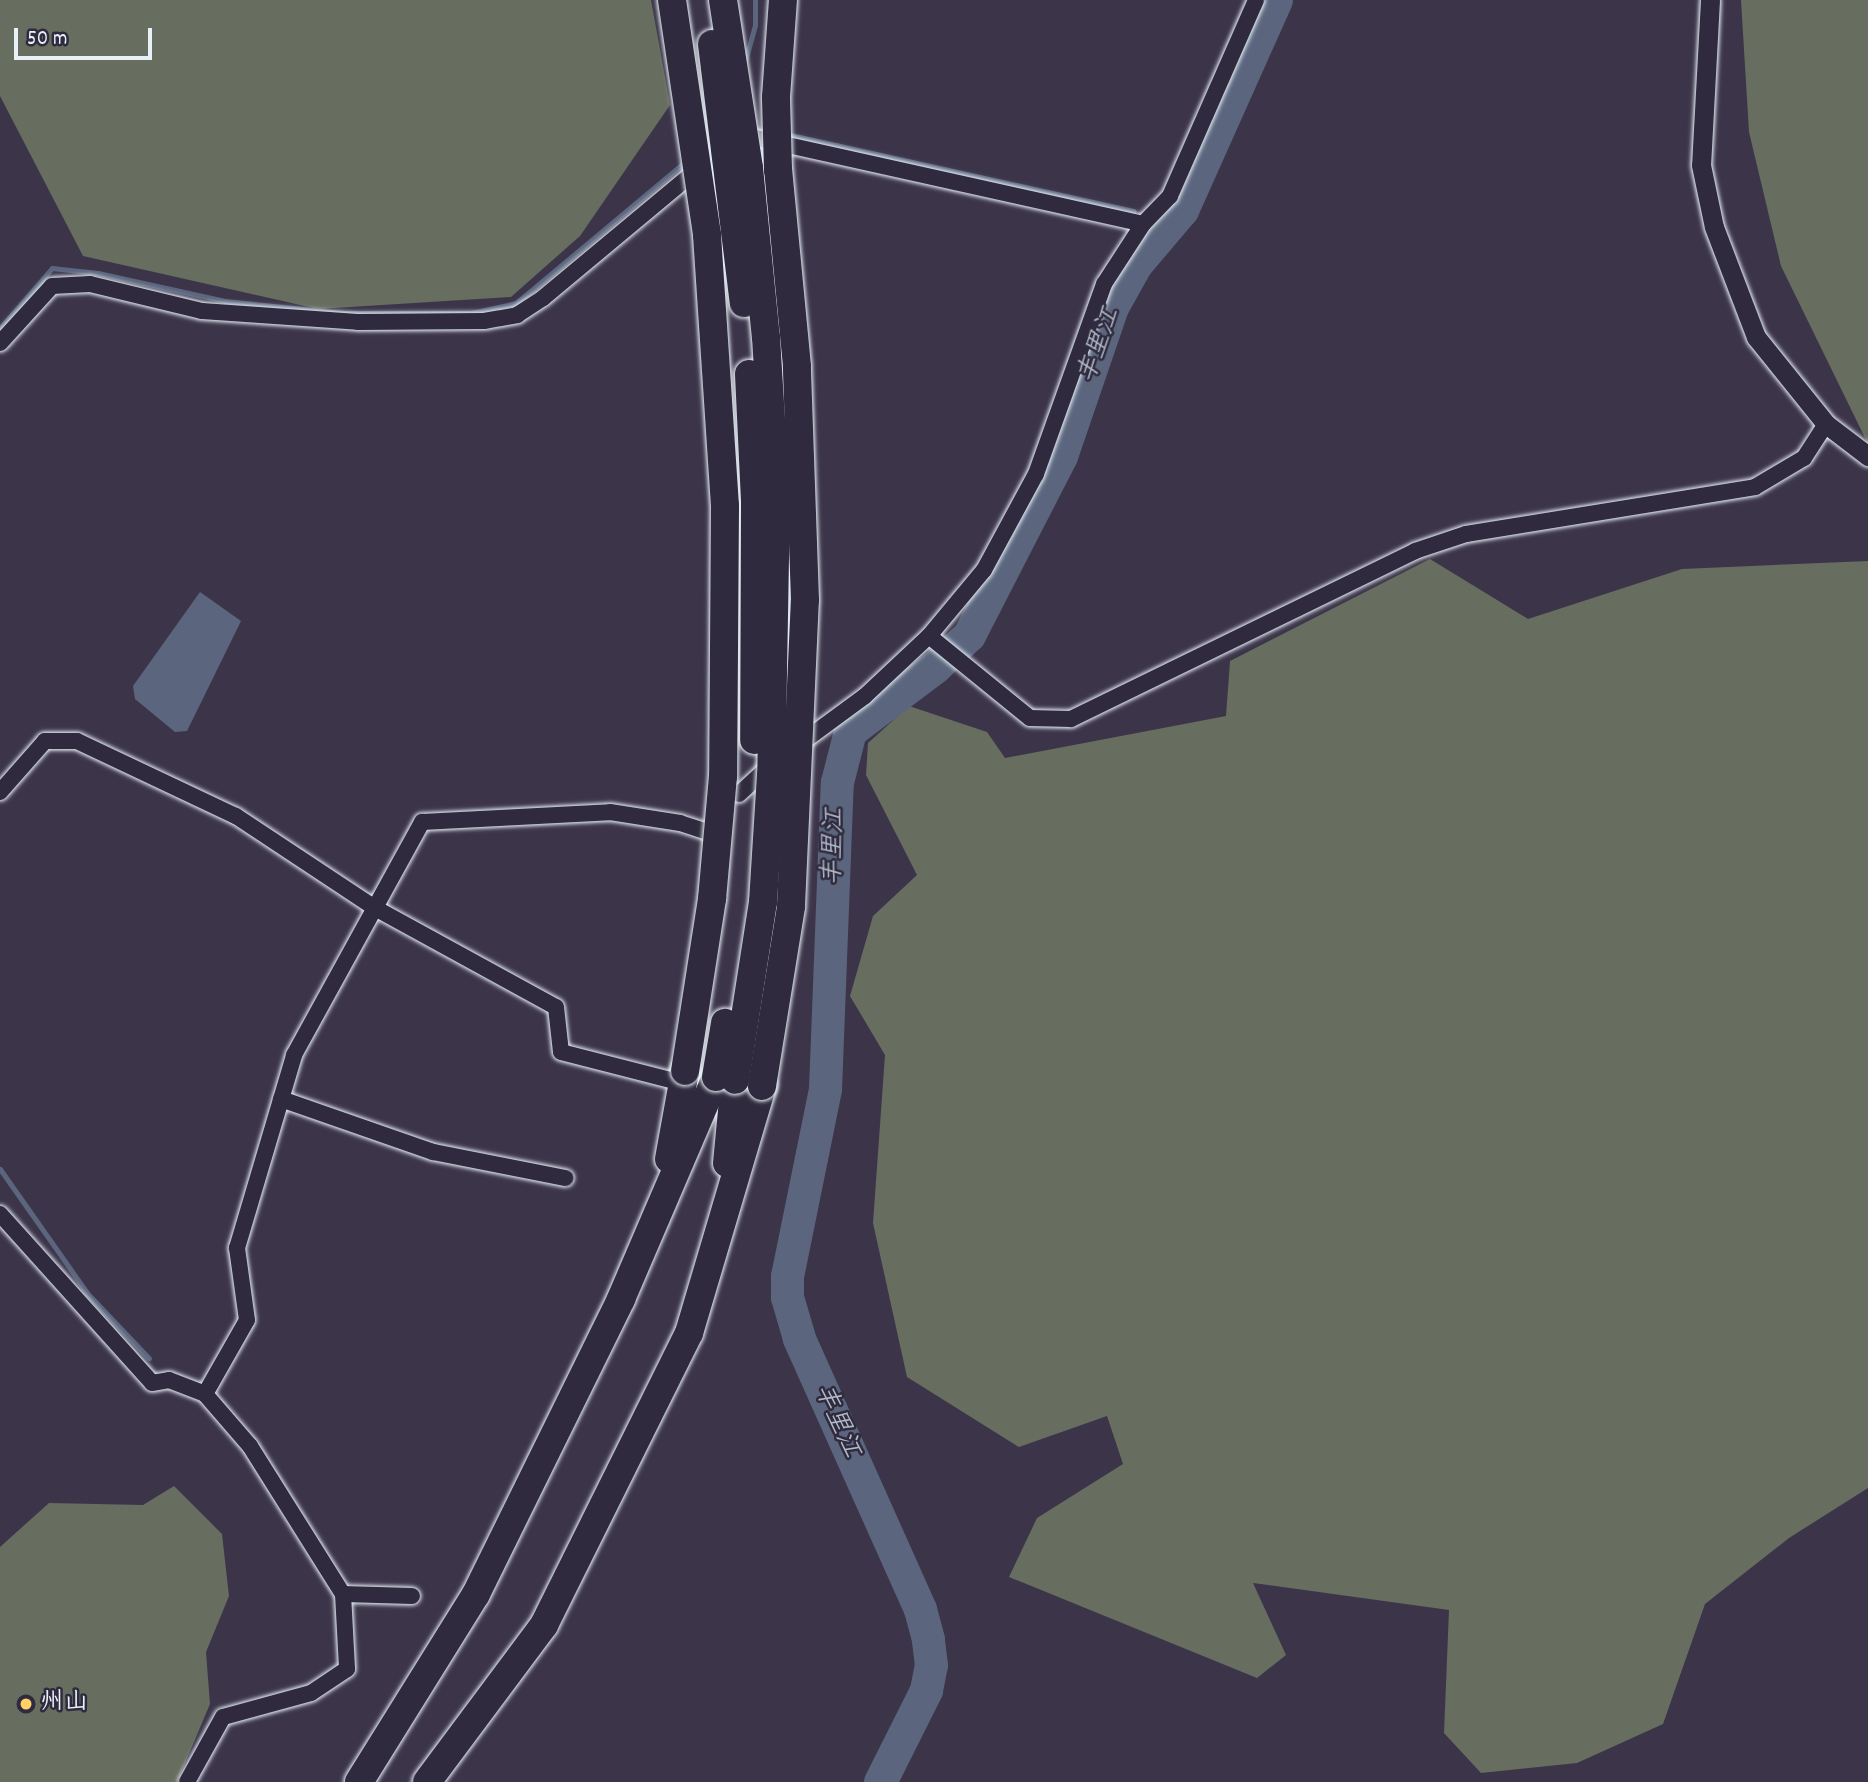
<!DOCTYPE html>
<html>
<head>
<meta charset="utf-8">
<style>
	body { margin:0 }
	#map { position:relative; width:1868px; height:1782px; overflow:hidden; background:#3c354a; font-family:Dekko,"LXGW WenKai TC",sans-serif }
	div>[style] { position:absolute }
	.green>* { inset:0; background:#676d5f }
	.water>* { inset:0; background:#5b667e }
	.stream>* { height:5px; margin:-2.5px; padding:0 2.5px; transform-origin:2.5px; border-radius:2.5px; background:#5b667e }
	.river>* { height:33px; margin:-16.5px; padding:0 16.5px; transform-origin:16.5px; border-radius:16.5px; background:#5b667e }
	.roads { filter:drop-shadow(0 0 2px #e8f1f8) drop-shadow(0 0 2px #e8f1f8) }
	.minor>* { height:16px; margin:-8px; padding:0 8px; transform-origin:8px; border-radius:8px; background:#2f2a3d }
	.tertiary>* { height:19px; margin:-9.5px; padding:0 9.5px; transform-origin:9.5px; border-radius:9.5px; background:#2f2a3d }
	.motorway>* { height:28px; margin:-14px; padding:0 14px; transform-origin:14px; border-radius:14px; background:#2f2a3d }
	.bridges { filter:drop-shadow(0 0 2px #e8f1f8) drop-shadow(0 0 2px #e8f1f8) }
	.motorway-bridge>* { height:28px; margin:-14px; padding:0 14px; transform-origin:14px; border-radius:14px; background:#2f2a3d }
	.dots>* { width:19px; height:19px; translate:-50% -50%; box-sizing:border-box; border:4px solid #2f2a3d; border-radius:50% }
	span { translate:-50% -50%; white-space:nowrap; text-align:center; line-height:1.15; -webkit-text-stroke:5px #2f2a3d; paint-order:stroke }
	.poi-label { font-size:24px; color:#e8f1f8 }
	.left { translate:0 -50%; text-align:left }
	.water-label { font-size:26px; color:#b0b9c7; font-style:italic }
	.scale { position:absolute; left:14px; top:28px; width:138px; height:32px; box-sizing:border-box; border:4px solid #e8f1f8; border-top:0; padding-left:9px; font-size:21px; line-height:24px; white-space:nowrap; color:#e8f1f8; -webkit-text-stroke:5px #2f2a3d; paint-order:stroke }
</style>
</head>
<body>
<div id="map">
	<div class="green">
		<i style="clip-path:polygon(0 0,651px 0,670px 105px,580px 236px,511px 297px,318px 309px,83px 256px,0 96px)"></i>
		<i style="clip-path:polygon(1741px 0,1868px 0,1868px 444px,1781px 266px,1749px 132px)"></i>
		<i style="clip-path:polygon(1430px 559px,1528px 619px,1682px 569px,1868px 561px,1868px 1488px,1789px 1538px,1705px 1604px,1663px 1724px,1577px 1763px,1481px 1773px,1444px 1733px,1449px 1610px,1253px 1583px,1286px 1655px,1257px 1678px,1009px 1577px,1037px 1518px,1123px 1464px,1107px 1416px,1019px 1447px,907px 1377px,873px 1223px,885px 1055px,850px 996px,873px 916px,917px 875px,866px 775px,868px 743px,909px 706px,987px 732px,1005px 758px,1226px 716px,1230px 661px)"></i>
		<i style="clip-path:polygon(174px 1486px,222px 1534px,229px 1596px,206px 1652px,210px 1704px,177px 1782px,0 1782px,0 1547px,49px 1503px,143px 1505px)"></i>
	</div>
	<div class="water">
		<i style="clip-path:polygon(200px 592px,241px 621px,187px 731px,175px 732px,135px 699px,133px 686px)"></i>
	</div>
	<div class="stream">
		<i style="left:744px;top:65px;width:41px;rotate:-74.6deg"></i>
		<i style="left:755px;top:25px;width:25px;rotate:-90deg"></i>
		<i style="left:786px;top:134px;width:356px;rotate:12.5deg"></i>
		<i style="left:1170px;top:220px;width:3px"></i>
		<i style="left:0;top:328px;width:79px;rotate:-49.1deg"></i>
		<i style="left:52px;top:268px;width:46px;rotate:6.2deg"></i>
		<i style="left:98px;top:273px;width:130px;rotate:12.4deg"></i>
		<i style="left:225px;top:301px;width:120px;rotate:5.8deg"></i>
		<i style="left:344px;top:313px;width:127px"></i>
		<i style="left:471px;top:313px;width:46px;rotate:-12.5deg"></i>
		<i style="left:516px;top:303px;width:223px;rotate:-39.9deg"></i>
		<i style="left:0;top:1169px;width:151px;rotate:54.9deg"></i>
		<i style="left:87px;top:1293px;width:90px;rotate:46.4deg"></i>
	</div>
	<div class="river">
		<i style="left:880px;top:1782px;width:103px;rotate:-63.4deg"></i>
		<i style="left:926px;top:1690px;width:25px;rotate:-79deg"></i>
		<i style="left:931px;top:1665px;width:26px;rotate:-97deg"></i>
		<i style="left:928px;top:1639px;width:31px;rotate:-105deg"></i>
		<i style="left:920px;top:1609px;width:297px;rotate:-114.1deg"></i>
		<i style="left:799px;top:1338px;width:43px;rotate:-106.3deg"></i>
		<i style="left:787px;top:1297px;width:21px;rotate:-90deg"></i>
		<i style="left:787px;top:1276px;width:191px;rotate:-78.5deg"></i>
		<i style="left:825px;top:1089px;width:307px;rotate:-87.8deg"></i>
		<i style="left:837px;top:782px;width:53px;rotate:-75.7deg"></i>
		<i style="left:850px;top:731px;width:106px;rotate:-37deg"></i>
		<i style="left:935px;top:667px;width:47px;rotate:-43.3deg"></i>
		<i style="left:969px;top:635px;width:201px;rotate:-62.8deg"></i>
		<i style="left:1061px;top:456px;width:157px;rotate:-71.1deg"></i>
		<i style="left:1112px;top:307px;width:49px;rotate:-60.8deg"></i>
		<i style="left:1136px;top:264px;width:71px;rotate:-49.6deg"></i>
		<i style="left:1182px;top:210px;width:230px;rotate:-65.9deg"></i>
	</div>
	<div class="roads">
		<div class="minor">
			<i style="left:0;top:343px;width:77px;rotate:-47.6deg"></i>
			<i style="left:52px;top:286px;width:38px;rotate:-3deg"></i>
			<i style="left:90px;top:284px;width:115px;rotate:13.6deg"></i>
			<i style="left:202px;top:311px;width:156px;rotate:4deg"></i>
			<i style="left:358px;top:322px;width:126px;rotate:-0.5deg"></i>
			<i style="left:484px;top:321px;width:34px;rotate:-10deg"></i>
			<i style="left:517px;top:315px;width:31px;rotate:-33deg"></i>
			<i style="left:543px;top:298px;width:228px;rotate:-39.8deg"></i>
			<i style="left:718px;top:152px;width:40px;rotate:-20.2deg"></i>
			<i style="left:756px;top:138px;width:396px;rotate:12.5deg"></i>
			<i style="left:929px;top:636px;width:130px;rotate:39.1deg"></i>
			<i style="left:1030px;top:718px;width:41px;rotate:1.4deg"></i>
			<i style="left:1071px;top:719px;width:383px;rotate:-26deg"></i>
			<i style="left:1415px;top:551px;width:54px;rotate:-18.4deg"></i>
			<i style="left:1466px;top:534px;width:293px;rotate:-9.2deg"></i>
			<i style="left:1755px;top:487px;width:57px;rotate:-30.6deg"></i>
			<i style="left:1804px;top:458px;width:40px;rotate:-57.1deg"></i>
			<i style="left:797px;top:746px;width:84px;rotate:-36.3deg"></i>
			<i style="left:865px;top:696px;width:88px;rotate:-43.2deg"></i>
			<i style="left:929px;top:636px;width:86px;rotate:-50.2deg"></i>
			<i style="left:984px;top:570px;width:109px;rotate:-61.6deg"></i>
			<i style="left:1036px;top:474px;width:202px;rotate:-70.3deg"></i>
			<i style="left:1104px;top:284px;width:72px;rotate:-57deg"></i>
			<i style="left:1143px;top:224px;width:39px;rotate:-46deg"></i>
			<i style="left:1170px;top:196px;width:214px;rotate:-66.3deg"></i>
			<i style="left:0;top:792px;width:68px;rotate:-48.6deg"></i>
			<i style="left:45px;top:741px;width:32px"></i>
			<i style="left:77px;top:741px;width:176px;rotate:25.3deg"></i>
			<i style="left:236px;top:816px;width:167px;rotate:33.5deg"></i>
			<i style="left:375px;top:908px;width:206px;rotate:28.7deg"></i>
			<i style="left:556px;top:1007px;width:45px;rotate:83.7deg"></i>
			<i style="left:561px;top:1052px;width:117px;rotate:14.4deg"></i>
			<i style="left:739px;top:794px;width:46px;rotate:-42.4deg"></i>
			<i style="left:281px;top:1099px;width:161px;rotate:19.2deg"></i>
			<i style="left:433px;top:1152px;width:135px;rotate:11.1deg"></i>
			<i style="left:0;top:1214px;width:227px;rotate:48deg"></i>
			<i style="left:152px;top:1383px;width:17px;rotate:-10deg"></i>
			<i style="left:169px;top:1380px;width:39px;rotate:21deg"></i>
			<i style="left:205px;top:1394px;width:69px;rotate:49.1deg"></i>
			<i style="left:250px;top:1446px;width:175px;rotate:57.9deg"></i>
			<i style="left:343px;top:1594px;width:75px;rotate:86.9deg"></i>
			<i style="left:347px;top:1669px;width:43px;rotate:146.3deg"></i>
			<i style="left:311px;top:1693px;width:91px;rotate:164.7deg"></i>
			<i style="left:223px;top:1717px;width:74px;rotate:119deg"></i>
			<i style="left:205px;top:1394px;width:85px;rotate:-60.4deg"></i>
			<i style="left:247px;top:1320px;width:73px;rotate:-97.9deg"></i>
			<i style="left:237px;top:1248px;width:201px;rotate:-73.5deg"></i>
			<i style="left:294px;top:1055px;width:266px;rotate:-61.2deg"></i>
			<i style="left:422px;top:822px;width:188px;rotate:-3deg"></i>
			<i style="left:610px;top:812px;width:71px;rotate:8.9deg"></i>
			<i style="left:680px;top:823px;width:40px;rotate:18deg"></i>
			<i style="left:343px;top:1594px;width:69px;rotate:1.7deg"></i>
		</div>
		<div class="tertiary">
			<i style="left:1710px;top:0;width:165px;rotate:93.1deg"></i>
			<i style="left:1701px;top:165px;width:63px;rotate:78.2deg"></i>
			<i style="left:1714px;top:227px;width:118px;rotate:69.1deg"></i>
			<i style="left:1756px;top:337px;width:112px;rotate:51.2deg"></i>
			<i style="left:1826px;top:424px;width:53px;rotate:37.3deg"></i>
		</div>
		<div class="motorway">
			<i style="left:669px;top:1159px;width:89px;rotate:-79.7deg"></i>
			<i style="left:727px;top:1163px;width:83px;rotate:-84.5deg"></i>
			<i style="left:359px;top:1782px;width:221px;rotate:-58.1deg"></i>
			<i style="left:476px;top:1594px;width:329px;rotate:-63.8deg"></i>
			<i style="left:621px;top:1299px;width:241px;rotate:-66.8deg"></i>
			<i style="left:427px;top:1782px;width:196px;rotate:-53.3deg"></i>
			<i style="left:544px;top:1625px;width:326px;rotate:-63.6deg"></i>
			<i style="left:689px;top:1333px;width:258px;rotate:-73.5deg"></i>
		</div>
	</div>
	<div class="bridges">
		<div class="motorway-bridge">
			<i style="left:672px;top:0;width:238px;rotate:81.5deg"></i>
			<i style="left:707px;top:235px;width:272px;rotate:86.2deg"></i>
			<i style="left:725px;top:506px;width:270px;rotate:90.4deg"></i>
			<i style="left:723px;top:776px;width:123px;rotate:95.1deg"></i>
			<i style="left:712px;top:899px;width:174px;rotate:98.9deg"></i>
			<i style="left:723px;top:0;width:170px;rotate:81.2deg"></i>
			<i style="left:749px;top:168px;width:170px;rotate:84.3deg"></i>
			<i style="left:766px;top:337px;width:164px;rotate:86.5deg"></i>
			<i style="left:776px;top:501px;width:274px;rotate:91deg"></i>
			<i style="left:771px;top:775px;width:127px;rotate:93.6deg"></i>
			<i style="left:763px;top:902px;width:180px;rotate:98.9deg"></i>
			<i style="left:712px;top:44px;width:261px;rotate:83deg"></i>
			<i style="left:749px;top:374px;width:129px;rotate:87.3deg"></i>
			<i style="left:755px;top:503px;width:237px;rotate:90.2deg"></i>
			<i style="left:716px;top:1077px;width:55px;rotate:-80.5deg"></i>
			<i style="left:762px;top:1086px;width:182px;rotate:-80.8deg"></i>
			<i style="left:791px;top:906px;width:306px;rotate:-87.4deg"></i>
			<i style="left:805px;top:600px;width:234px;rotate:-92deg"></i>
			<i style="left:797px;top:366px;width:197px;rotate:-95.5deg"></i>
			<i style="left:778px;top:170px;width:73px;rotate:-91.6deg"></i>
			<i style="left:776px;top:97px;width:97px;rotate:-85.9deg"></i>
		</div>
	</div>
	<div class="dots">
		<i style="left:26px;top:1704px;background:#ffd166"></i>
	</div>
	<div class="poi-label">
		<span class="left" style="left:40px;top:1704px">州山</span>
	</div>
	<div class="water-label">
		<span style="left:1100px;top:346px;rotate:-70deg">丰里江</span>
		<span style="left:835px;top:847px;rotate:-88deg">丰里江</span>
		<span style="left:836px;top:1421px;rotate:66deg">丰里江</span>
	</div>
	<div class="scale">50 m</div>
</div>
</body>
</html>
